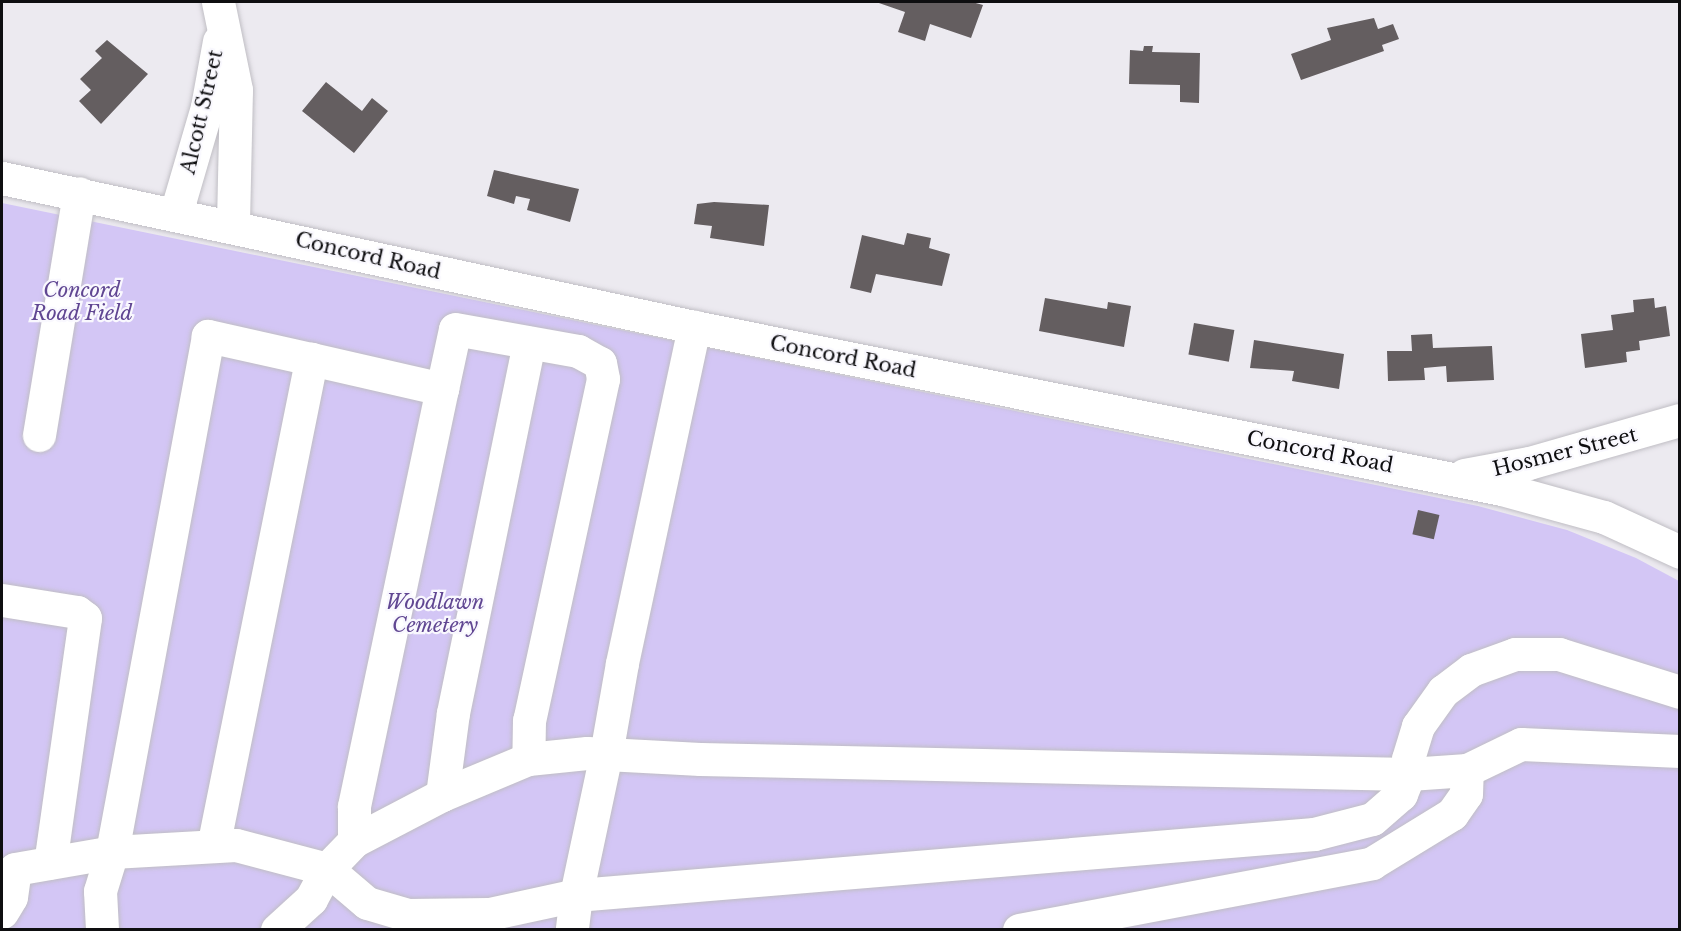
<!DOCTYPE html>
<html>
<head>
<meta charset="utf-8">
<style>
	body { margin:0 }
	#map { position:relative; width:1681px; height:931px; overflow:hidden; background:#eceaf0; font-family:"Libre Baskerville",serif }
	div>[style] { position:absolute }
	.green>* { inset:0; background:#d3c6f5 }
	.building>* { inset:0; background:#645e60; transform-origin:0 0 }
	.roads { filter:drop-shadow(0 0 2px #c0bec4) drop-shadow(0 0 2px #c0bec4) }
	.minor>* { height:33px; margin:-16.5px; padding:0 16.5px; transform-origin:16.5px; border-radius:16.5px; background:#fff }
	span { translate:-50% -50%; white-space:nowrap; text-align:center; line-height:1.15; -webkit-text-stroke:4.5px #f9f8fe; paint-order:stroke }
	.street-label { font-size:20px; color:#0e0e10 }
	.park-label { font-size:20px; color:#604692; font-style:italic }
	.frame { position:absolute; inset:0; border:3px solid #0e0e10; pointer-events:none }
</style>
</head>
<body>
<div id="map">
	<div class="green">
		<i style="clip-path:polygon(2px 203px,1478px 506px,1567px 530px,1636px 558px,1679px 581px,1679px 929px,2px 929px)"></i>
	</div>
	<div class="building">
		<i style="clip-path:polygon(876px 2px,972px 2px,983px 5px,971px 38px,930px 24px,925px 41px,898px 32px,905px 12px)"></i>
		<i style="clip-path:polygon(1374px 18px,1378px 29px,1393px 24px,1399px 39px,1382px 45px,1384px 51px,1301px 80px,1291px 54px,1331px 40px,1327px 28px)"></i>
		<i style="clip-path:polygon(107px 40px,148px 74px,101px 124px,79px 101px,91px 90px,80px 79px,102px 58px,95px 51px)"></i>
		<i style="clip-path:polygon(1144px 46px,1153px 46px,1152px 52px,1200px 53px,1199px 103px,1180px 102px,1180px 85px,1129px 84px,1130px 50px,1143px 51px)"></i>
		<i style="clip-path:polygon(326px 82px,362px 111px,372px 98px,388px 111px,354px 153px,302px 111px)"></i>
		<i style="clip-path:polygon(494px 170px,579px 189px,570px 222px,527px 210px,530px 199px,516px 196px,514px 204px,487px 196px)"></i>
		<i style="clip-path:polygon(714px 202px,769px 205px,764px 246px,710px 238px,712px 226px,694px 224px,697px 204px)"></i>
		<i style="clip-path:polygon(907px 233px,931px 238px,929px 248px,950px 254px,942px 286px,876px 274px,871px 293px,850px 288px,862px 235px,904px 245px)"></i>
		<i style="clip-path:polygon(1045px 298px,1107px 309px,1108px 302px,1131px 306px,1124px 347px,1039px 331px)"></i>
		<i style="clip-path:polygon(1654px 298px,1655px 308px,1666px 306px,1670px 336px,1639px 341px,1640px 350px,1626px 352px,1627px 362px,1585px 368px,1581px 334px,1613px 330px,1611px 315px,1634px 312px,1633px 300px)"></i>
		<i style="left:1194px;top:323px;width:41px;height:32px;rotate:10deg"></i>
		<i style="clip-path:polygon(1432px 334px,1433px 348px,1492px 346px,1494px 380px,1447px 382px,1446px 366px,1424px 368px,1425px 380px,1388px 381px,1387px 351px,1412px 351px,1411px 335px)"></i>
		<i style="clip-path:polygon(1254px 340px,1344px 354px,1339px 389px,1292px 381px,1294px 371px,1250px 368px)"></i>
		<i style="left:1418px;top:510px;width:22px;height:25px;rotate:13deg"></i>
	</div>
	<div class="roads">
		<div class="minor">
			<i style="left:218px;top:2px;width:90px;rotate:78.4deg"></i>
			<i style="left:236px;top:90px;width:135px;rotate:91.3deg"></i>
			<i style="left:2px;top:178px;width:708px;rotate:12.15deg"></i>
			<i style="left:694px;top:327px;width:824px;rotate:11.34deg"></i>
			<i style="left:1502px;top:489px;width:106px;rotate:15.4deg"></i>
			<i style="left:1604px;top:517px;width:84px;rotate:24.7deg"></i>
			<i style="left:176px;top:213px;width:110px;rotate:-73.7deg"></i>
			<i style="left:207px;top:107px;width:67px;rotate:-79.7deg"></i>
			<i style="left:442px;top:389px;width:61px;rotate:-77.8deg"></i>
			<i style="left:455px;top:329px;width:125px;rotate:10.1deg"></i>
			<i style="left:578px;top:351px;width:25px;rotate:29deg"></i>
			<i style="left:600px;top:363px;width:16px;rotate:79deg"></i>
			<i style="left:603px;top:379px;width:349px;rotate:102.2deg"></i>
			<i style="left:529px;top:720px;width:39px;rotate:91deg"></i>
			<i style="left:528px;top:759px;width:59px;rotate:-5.8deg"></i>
			<i style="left:587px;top:753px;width:19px;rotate:3deg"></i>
			<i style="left:606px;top:754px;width:94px;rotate:3deg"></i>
			<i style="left:700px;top:759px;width:709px;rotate:1.21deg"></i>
			<i style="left:1409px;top:774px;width:22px;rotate:112deg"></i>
			<i style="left:1401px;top:794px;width:38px;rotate:139deg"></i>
			<i style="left:1372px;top:819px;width:60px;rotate:165.5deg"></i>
			<i style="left:1314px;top:834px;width:741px;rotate:175.27deg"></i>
			<i style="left:576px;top:895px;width:144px;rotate:-78deg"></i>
			<i style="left:606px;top:754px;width:92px;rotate:-80deg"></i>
			<i style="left:622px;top:663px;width:344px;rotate:-77.9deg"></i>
			<i style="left:39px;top:435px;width:245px;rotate:-80.6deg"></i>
			<i style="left:1464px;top:475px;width:66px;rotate:-10.5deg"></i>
			<i style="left:1529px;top:463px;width:157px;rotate:-15.9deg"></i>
			<i style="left:2px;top:600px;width:76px;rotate:9.1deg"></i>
			<i style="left:77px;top:612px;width:10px;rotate:37deg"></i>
			<i style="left:85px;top:618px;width:247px;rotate:98.1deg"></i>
			<i style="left:1680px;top:692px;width:127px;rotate:-162.6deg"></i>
			<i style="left:1559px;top:654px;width:44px;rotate:180deg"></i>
			<i style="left:1515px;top:654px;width:47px;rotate:160deg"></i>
			<i style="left:1471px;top:670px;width:35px;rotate:143deg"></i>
			<i style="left:1443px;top:691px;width:43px;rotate:125.5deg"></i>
			<i style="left:1418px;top:726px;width:34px;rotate:107deg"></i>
			<i style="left:1408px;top:759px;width:15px;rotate:86deg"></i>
			<i style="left:1409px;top:774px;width:58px;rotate:-3.9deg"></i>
			<i style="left:1467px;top:770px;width:60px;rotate:-25.7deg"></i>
			<i style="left:1521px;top:744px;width:159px;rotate:2.5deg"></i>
			<i style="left:442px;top:795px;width:93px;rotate:-22.7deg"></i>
			<i style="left:354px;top:841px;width:99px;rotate:-27.6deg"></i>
			<i style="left:442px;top:795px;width:83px;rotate:-82.4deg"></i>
			<i style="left:453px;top:713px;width:378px;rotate:-78.4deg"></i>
			<i style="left:214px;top:842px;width:493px;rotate:-78.6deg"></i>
			<i style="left:311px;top:359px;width:106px;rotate:-167.4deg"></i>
			<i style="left:208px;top:336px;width:525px;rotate:100.54deg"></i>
			<i style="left:112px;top:852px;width:124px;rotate:-3.2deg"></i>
			<i style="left:236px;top:845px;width:94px;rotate:14.8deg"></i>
			<i style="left:327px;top:869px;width:52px;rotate:40.4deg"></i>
			<i style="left:367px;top:903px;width:43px;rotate:16.3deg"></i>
			<i style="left:408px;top:915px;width:81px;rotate:-0.7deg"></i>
			<i style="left:489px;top:914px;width:89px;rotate:-12.3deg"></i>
			<i style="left:576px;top:895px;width:35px;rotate:97deg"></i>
			<i style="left:2px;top:912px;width:17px;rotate:-59deg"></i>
			<i style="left:11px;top:897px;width:28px;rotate:-82deg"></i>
			<i style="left:15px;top:869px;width:98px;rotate:-9.9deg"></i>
			<i style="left:112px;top:852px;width:41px;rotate:107.1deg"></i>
			<i style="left:100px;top:891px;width:39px;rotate:87deg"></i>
			<i style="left:277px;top:930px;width:46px;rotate:-42.4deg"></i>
			<i style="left:311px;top:899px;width:34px;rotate:-62deg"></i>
			<i style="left:327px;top:869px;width:39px;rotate:-46deg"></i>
			<i style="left:354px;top:841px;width:35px;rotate:-90deg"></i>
			<i style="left:354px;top:806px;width:426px;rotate:-78.1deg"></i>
			<i style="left:442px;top:389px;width:134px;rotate:-167.1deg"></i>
			<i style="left:1019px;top:930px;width:359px;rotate:-10.7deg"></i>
			<i style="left:1372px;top:863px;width:94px;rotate:-31.5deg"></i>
			<i style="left:1452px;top:814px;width:24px;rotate:-55deg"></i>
			<i style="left:1466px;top:794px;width:24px;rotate:-88deg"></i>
		</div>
	</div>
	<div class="street-label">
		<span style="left:202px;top:112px;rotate:-77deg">Alcott Street</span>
		<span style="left:368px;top:256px;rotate:13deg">Concord Road</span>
		<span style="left:843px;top:357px;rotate:11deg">Concord Road</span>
		<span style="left:1320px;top:452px;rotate:11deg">Concord Road</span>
		<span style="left:1565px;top:452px;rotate:-14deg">Hosmer Street</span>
	</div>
	<div class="park-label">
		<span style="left:82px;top:302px">Concord<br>Road Field</span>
		<span style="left:435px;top:614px">Woodlawn<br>Cemetery</span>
	</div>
	<div class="frame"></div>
</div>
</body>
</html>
